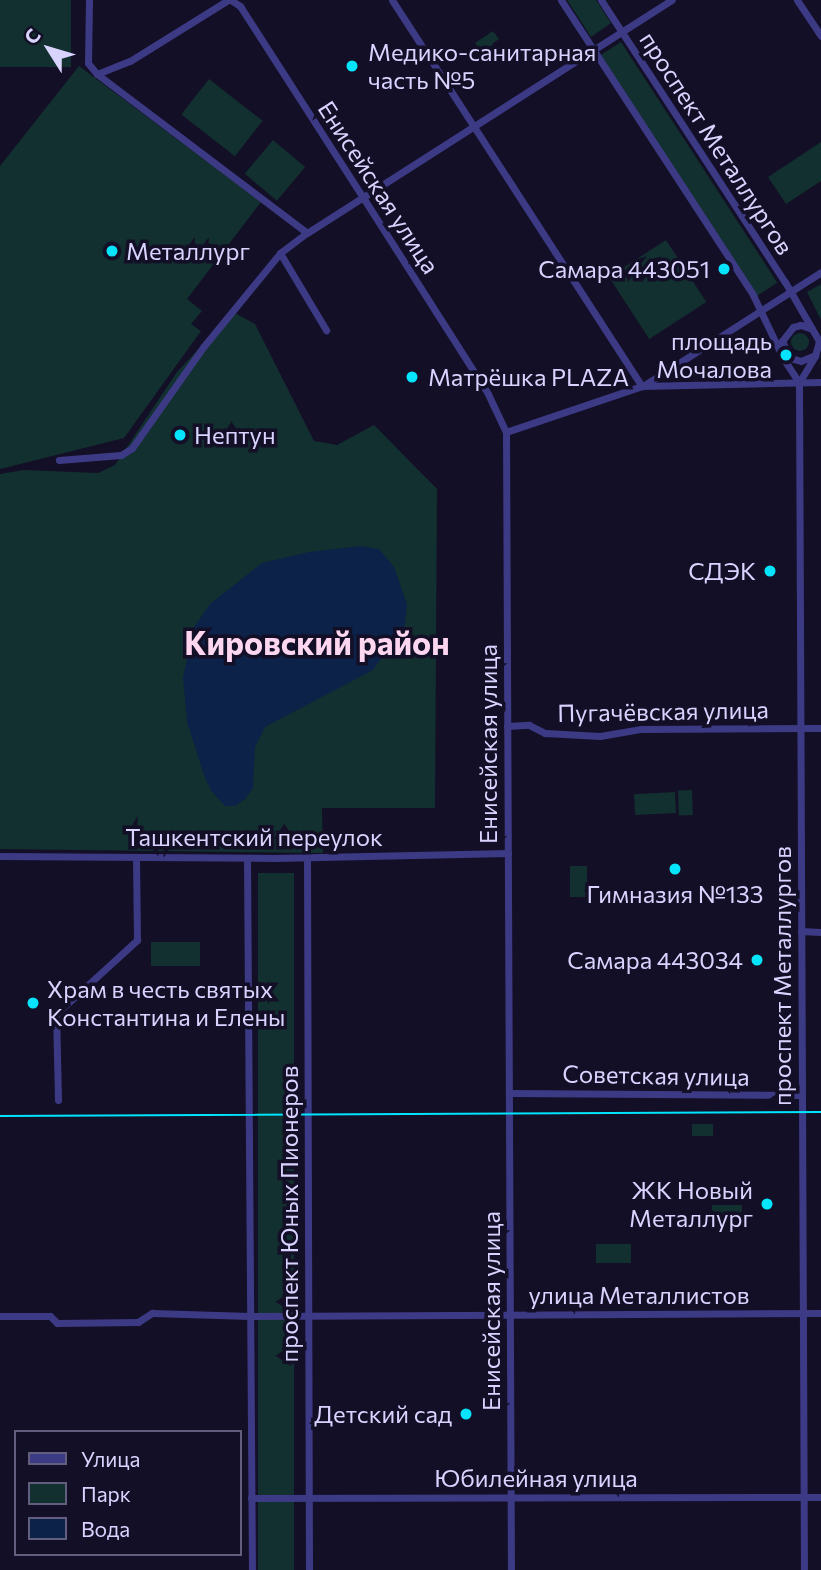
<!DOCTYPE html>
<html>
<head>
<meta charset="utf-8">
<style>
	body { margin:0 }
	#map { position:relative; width:821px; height:1570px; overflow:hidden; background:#130f26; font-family:Commissioner,sans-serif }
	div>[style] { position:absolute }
	.green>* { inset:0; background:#12302f; transform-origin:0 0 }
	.round { border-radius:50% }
	.water>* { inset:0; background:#0c2248 }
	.minor>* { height:7px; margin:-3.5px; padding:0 3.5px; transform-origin:3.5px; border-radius:3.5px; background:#3d3a85 }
	.tram>* { height:2px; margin:-1px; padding:0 1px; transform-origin:1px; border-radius:1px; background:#00e5ff }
	.dots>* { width:19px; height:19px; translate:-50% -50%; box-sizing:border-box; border:4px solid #130f26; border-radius:50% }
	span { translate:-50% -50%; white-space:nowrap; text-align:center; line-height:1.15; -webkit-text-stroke:7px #130f26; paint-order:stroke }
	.poi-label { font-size:24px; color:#d9d4ff }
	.left { translate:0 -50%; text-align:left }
	.right { translate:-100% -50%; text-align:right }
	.street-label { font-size:24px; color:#d9d4ff }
	.district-label { font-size:32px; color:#ffd6f0; font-weight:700 }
	.legend { position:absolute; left:14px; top:1430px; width:228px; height:126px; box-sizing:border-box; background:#130f26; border:2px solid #625e7d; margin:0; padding:9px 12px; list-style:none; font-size:21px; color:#d9d4ff }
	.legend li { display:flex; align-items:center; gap:14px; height:35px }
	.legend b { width:35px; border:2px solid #625e7d }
	.north { position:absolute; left:14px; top:14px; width:70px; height:70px; -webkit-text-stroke:5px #130f26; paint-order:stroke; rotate:307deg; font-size:19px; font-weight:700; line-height:28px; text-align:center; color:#d9d4ff }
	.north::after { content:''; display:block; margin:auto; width:24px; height:32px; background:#d9d4ff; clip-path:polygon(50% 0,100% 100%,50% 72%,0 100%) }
</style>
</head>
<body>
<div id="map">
	<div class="green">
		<i style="left:0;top:0;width:71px;height:67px"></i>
		<i style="clip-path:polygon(567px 0,596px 0,611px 23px,591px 37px)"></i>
		<i style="clip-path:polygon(493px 31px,499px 39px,492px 44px,497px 51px,486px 58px,475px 43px)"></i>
		<i style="left:621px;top:42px;width:287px;height:24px;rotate:57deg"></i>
		<i style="clip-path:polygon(79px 66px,261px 202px,187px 299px,202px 311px,191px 324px,201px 331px,124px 438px,0 469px,0 166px)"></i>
		<i style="left:209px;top:79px;width:68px;height:45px;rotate:38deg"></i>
		<i style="left:273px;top:140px;width:42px;height:44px;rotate:40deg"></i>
		<i style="clip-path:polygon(821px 142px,821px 181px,786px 204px,768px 177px)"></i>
		<i style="left:666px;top:240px;width:74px;height:68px;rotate:57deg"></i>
		<i style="clip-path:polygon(821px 284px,821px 320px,807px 292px)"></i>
		<i style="clip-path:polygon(233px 312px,255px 324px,314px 441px,337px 445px,374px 425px,437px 489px,435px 808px,322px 808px,323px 853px,0 849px,0 474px,24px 470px,98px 473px,115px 465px,177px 372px)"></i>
		<i class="round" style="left:791px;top:333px;width:18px;height:18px"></i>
		<i style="left:692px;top:790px;width:25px;height:14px;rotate:88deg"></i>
		<i style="left:675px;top:792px;width:21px;height:41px;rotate:87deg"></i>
		<i style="left:570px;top:866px;width:17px;height:31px"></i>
		<i style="left:294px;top:873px;width:697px;height:36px;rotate:90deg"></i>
		<i style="left:151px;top:942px;width:49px;height:24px"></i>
		<i style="left:692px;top:1124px;width:21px;height:12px"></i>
		<i style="left:712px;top:1205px;width:30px;height:12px"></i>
		<i style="left:596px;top:1244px;width:35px;height:19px"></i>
		<i style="left:417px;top:1412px;width:19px;height:12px"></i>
	</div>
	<div class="water">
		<i style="clip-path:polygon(360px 546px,379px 549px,394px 567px,407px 604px,405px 625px,373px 670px,265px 727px,255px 747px,253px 788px,245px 799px,235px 806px,225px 806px,212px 792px,205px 778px,187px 722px,183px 677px,194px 627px,210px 604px,262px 563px,309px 552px)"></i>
	</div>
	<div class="minor">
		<i style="left:89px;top:0;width:63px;rotate:90.9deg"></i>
		<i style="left:88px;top:63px;width:14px;rotate:51deg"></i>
		<i style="left:97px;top:74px;width:263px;rotate:37.1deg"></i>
		<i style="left:231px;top:0;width:11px;rotate:34deg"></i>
		<i style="left:240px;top:6px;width:229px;rotate:57.3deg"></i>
		<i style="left:364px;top:199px;width:231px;rotate:57.5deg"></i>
		<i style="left:488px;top:394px;width:42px;rotate:64.7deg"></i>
		<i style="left:506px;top:432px;width:1138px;rotate:89.75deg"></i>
		<i style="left:392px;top:0;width:460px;rotate:57.1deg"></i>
		<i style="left:561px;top:0;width:352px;rotate:56.9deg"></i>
		<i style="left:753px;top:295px;width:70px;rotate:64.5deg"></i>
		<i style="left:783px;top:358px;width:30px;rotate:57deg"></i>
		<i style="left:601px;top:0;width:337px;rotate:56.9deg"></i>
		<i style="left:785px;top:282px;width:68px;rotate:60deg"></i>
		<i style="left:819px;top:341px;width:16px;rotate:105deg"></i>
		<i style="left:815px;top:356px;width:31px;rotate:121deg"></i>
		<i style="left:799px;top:383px;width:1187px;rotate:89.76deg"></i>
		<i style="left:797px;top:0;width:43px;rotate:56.3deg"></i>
		<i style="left:97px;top:74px;width:35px;rotate:-22deg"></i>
		<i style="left:130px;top:61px;width:115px;rotate:-31.9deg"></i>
		<i style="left:280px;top:253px;width:90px;rotate:59.1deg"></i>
		<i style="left:812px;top:329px;width:12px;rotate:-160deg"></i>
		<i style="left:801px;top:325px;width:8px;rotate:166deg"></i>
		<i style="left:793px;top:327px;width:18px;rotate:128deg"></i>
		<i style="left:782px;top:341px;width:19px;rotate:65deg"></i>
		<i style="left:790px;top:358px;width:11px;rotate:15deg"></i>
		<i style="left:801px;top:361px;width:13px;rotate:-23deg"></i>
		<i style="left:643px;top:386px;width:211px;rotate:-32.6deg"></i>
		<i style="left:506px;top:432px;width:144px;rotate:-18.7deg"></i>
		<i style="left:642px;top:386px;width:179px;rotate:-1.3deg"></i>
		<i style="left:59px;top:460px;width:62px;rotate:-4.6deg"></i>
		<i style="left:121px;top:455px;width:13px;rotate:-32deg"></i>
		<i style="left:132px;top:448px;width:125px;rotate:-54.8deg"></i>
		<i style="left:204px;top:346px;width:120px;rotate:-50.7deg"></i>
		<i style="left:280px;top:253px;width:34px;rotate:-37deg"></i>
		<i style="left:307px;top:233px;width:433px;rotate:-32.6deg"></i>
		<i style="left:507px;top:726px;width:22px;rotate:-3deg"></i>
		<i style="left:529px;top:725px;width:18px;rotate:27deg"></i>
		<i style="left:545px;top:733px;width:55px;rotate:3.1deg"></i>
		<i style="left:600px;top:736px;width:42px;rotate:-9.7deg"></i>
		<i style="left:641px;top:729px;width:180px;rotate:-0.3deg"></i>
		<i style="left:0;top:856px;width:274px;rotate:0.4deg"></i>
		<i style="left:274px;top:858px;width:234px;rotate:-1.2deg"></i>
		<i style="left:307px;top:857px;width:713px;rotate:89.84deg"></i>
		<i style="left:247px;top:858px;width:712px;rotate:89.6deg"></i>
		<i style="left:801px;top:931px;width:20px;rotate:3deg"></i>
		<i style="left:509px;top:1093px;width:293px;rotate:0.4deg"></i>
		<i style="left:58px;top:1100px;width:86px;rotate:-91.3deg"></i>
		<i style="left:56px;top:1014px;width:110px;rotate:-42.4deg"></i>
		<i style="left:137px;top:940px;width:83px;rotate:-90.7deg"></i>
		<i style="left:0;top:1316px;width:50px"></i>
		<i style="left:50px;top:1316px;width:10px;rotate:45deg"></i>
		<i style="left:57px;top:1323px;width:81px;rotate:-0.7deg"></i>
		<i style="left:138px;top:1322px;width:17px;rotate:-33deg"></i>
		<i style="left:152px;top:1313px;width:98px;rotate:1.8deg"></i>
		<i style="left:250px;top:1316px;width:571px;rotate:-0.3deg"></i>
		<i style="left:251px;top:1498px;width:570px;rotate:-0.1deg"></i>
	</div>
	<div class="tram">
		<i style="left:0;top:1116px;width:821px;rotate:-0.28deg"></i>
	</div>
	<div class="dots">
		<i style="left:352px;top:66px;background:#00e5ff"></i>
		<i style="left:112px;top:251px;background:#00e5ff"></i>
		<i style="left:724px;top:269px;background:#00e5ff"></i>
		<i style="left:786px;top:355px;background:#00e5ff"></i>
		<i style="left:412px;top:377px;background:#00e5ff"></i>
		<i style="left:180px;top:435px;background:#00e5ff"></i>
		<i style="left:770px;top:571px;background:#00e5ff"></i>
		<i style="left:675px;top:869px;background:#00e5ff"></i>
		<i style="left:757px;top:960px;background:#00e5ff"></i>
		<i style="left:33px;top:1003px;background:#00e5ff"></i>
		<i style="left:767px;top:1204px;background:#00e5ff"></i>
		<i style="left:466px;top:1414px;background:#00e5ff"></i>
	</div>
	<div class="poi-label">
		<span class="left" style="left:368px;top:66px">Медико-санитарная<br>часть №5</span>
		<span class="left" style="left:126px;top:251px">Металлург</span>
		<span class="right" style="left:710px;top:269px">Самара 443051</span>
		<span class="right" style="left:772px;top:355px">площадь<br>Мочалова</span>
		<span class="left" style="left:428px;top:377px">Матрёшка PLAZA</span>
		<span class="left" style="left:194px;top:435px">Нептун</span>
		<span class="right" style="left:756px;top:571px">СДЭК</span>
		<span style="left:675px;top:894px">Гимназия №133</span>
		<span class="right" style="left:743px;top:960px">Самара 443034</span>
		<span class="left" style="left:47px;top:1003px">Храм в честь святых<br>Константина и Елены</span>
		<span class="right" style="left:753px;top:1204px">ЖК Новый<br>Металлург</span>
		<span class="right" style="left:452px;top:1414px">Детский сад</span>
	</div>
	<div class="street-label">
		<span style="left:717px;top:143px;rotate:57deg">проспект Металлургов</span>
		<span style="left:379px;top:187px;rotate:57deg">Енисейская улица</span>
		<span style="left:663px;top:711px;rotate:-1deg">Пугачёвская улица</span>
		<span style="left:488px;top:744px;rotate:-90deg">Енисейская улица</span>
		<span style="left:254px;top:837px">Ташкентский переулок</span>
		<span style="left:782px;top:976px;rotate:-90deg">проспект Металлургов</span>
		<span style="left:656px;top:1075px;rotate:1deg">Советская улица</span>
		<span style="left:289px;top:1214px;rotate:-90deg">проспект Юных Пионеров</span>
		<span style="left:639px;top:1295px">улица Металлистов</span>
		<span style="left:491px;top:1311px;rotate:-90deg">Енисейская улица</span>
		<span style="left:536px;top:1478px">Юбилейная улица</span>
	</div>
	<div class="district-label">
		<span style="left:317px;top:642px">Кировский район</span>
	</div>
	<ul class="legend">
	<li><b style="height:9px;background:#3d3a85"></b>Улица</li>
	<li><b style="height:19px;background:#12302f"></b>Парк</li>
	<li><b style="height:19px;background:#0c2248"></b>Вода</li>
	</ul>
	<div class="north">С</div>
</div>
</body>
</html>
